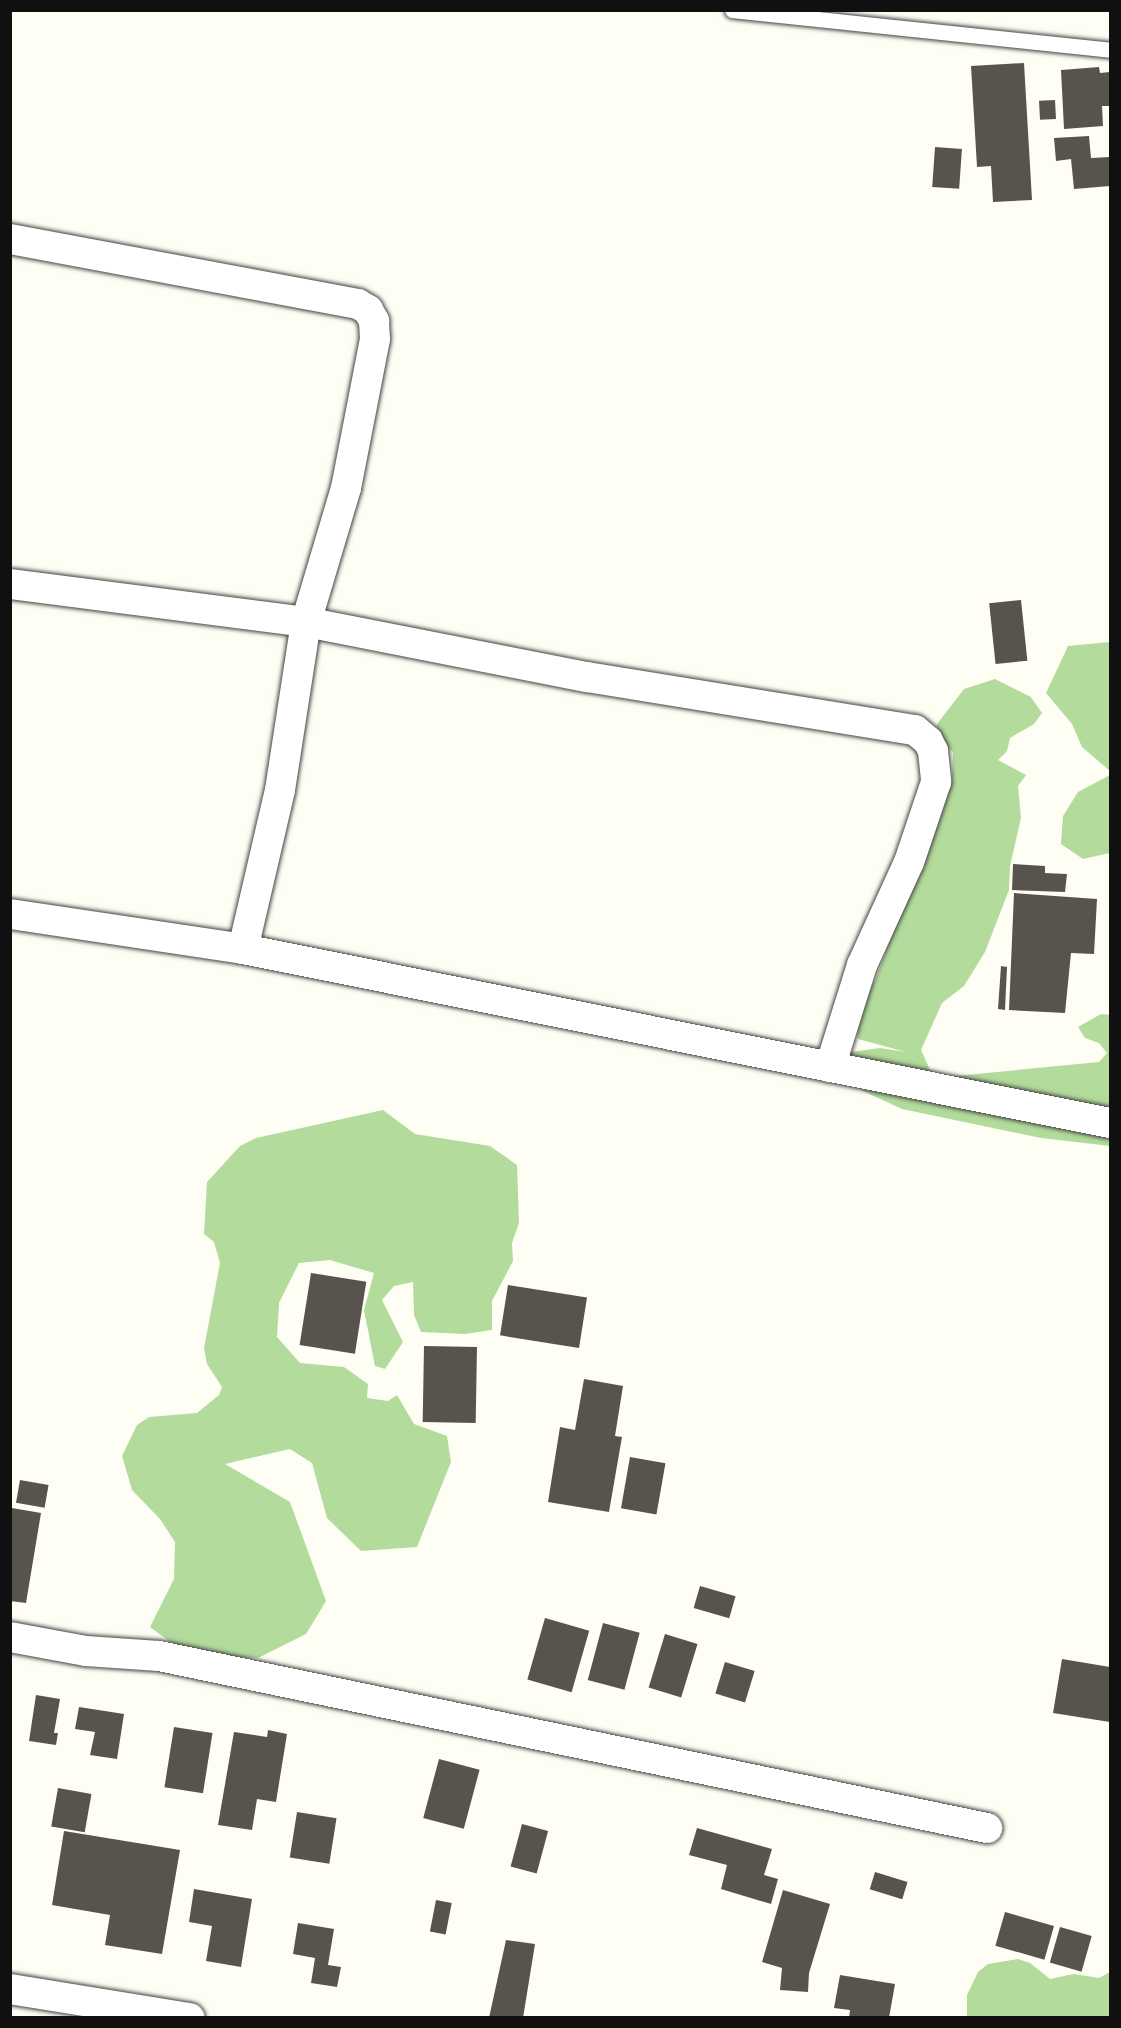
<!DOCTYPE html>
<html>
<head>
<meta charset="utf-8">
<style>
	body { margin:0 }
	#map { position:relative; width:1121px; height:2028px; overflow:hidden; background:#fffef4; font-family:"Crimson Pro",serif }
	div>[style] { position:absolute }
	.forest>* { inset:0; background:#b2db9c }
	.building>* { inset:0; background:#59534d; transform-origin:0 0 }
	.roads { filter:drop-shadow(0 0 2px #434343) drop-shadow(0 0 2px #434343) }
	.lane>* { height:15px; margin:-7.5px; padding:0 7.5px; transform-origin:7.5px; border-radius:7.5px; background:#fff }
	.street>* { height:30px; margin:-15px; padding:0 15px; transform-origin:15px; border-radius:15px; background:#fff }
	span { translate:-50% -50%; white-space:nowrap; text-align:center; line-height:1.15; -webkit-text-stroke:6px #fff; paint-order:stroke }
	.frame { position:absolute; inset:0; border:12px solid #101010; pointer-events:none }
</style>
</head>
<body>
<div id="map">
	<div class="forest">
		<i style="clip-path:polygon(1110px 642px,1110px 771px,1082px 747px,1072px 724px,1046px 693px,1068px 646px)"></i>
		<i style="clip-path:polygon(995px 679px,1031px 697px,1042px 713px,1034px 724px,1010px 738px,1007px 751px,998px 760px,1026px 775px,1018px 786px,1021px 818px,1010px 866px,1009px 890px,985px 952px,964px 986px,942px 1003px,921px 1050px,932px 1074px,945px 1077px,1099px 1062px,1107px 1053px,1099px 1043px,1085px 1038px,1078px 1027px,1101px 1014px,1110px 1015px,1110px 1146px,1041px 1138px,902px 1109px,863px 1091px,853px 1082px,841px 1059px,851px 1052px,880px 1048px,906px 1052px,858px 1039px,856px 1026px,862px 1001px,875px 981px,952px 778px,953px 752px,936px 737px,937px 724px,964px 689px)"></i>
		<i style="clip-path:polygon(1110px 775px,1110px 853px,1083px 859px,1061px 844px,1063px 816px,1078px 792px)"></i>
		<i style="clip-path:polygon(383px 1110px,415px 1134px,490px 1146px,517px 1165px,519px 1223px,512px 1243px,513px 1261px,492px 1301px,492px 1330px,465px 1334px,421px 1332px,414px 1315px,413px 1282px,394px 1286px,382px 1300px,403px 1342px,385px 1369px,375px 1366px,364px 1310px,374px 1273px,330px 1260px,299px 1263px,279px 1303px,277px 1337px,300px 1363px,344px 1367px,368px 1384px,367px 1398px,388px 1401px,397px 1395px,414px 1424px,447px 1436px,451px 1462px,417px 1547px,361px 1551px,327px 1518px,312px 1463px,290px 1449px,225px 1464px,290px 1502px,326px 1601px,306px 1634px,258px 1658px,188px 1655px,150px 1627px,174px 1579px,175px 1542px,160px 1519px,132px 1490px,122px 1456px,137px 1425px,149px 1417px,197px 1413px,219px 1395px,222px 1387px,207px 1364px,204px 1348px,220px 1263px,214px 1242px,204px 1234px,207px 1182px,240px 1146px,256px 1138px)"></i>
		<i style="clip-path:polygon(1018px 1959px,1030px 1963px,1050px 1979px,1074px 1974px,1099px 1978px,1110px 1972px,1110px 2017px,967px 2017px,967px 1995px,978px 1972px,988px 1964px)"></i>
	</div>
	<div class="building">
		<i style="clip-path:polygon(1024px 63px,1032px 200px,993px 202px,991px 166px,977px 167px,971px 66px)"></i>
		<i style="clip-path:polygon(1099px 67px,1100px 73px,1110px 72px,1110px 106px,1102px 106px,1103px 126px,1064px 129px,1061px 70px)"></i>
		<i style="left:1055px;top:100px;width:19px;height:16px;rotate:87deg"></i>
		<i style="clip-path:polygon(1089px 136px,1091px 158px,1110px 157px,1110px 186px,1074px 189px,1071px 159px,1056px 161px,1054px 138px)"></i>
		<i style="left:935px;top:147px;width:27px;height:40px;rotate:4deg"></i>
		<i style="left:1021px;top:600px;width:61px;height:32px;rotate:84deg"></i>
		<i style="clip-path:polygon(1013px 864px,1045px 866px,1045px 873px,1067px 874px,1065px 892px,1012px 890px)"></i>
		<i style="clip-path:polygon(1014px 893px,1097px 899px,1094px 954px,1071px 953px,1065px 1013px,1009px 1010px)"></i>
		<i style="clip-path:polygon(1001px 966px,1007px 967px,1005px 1010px,998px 1009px)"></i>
		<i style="left:311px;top:1273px;width:56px;height:73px;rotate:9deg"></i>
		<i style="left:508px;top:1285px;width:80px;height:51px;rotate:9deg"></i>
		<i style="left:424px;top:1346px;width:53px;height:76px;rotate:1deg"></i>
		<i style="clip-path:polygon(584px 1379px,623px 1386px,615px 1436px,622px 1437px,609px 1512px,548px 1502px,560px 1427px,575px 1430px)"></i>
		<i style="left:630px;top:1457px;width:36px;height:52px;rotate:10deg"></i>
		<i style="left:20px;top:1480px;width:29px;height:23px;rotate:10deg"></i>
		<i style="clip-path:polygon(12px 1508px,41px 1513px,26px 1603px,10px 1601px)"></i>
		<i style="left:700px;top:1586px;width:37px;height:23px;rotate:16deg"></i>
		<i style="left:545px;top:1618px;width:46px;height:64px;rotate:16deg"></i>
		<i style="left:603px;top:1623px;width:38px;height:59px;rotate:15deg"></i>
		<i style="left:665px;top:1634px;width:34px;height:56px;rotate:17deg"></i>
		<i style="clip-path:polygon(1062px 1659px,1110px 1667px,1110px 1722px,1053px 1713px)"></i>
		<i style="left:725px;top:1662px;width:31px;height:33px;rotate:17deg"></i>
		<i style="clip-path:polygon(36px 1695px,60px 1699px,54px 1733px,58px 1733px,56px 1745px,29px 1741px)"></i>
		<i style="clip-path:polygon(79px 1707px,124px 1714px,117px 1759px,90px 1755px,95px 1732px,75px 1729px)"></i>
		<i style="left:174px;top:1727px;width:39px;height:61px;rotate:9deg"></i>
		<i style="clip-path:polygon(268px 1730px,287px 1734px,276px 1802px,257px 1799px,252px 1830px,218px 1825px,234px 1732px,267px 1737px)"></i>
		<i style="left:439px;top:1759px;width:42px;height:61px;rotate:15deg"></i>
		<i style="left:58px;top:1788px;width:34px;height:39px;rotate:10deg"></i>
		<i style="left:297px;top:1812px;width:40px;height:46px;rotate:9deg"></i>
		<i style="left:522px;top:1824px;width:27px;height:44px;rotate:15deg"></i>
		<i style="clip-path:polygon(697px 1828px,772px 1849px,764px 1875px,778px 1879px,771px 1904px,721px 1889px,727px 1865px,689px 1855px)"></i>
		<i style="clip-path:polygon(64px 1831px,180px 1850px,162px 1954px,105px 1945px,110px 1915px,52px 1905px)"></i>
		<i style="left:875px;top:1872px;width:34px;height:18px;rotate:17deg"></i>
		<i style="clip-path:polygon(194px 1889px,252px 1899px,241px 1967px,206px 1961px,212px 1926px,189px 1922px)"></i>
		<i style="clip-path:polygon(783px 1890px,830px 1904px,809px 1973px,808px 1992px,780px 1990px,782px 1968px,762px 1962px)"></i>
		<i style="left:436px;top:1900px;width:16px;height:32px;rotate:11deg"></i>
		<i style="left:1005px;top:1912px;width:51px;height:35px;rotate:16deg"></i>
		<i style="clip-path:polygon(298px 1923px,334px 1929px,328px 1965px,341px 1967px,337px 1987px,311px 1983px,315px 1958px,293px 1954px)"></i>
		<i style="left:1060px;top:1927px;width:33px;height:37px;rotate:16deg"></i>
		<i style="clip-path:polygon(506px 1940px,535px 1944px,523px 2018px,489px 2018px)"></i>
		<i style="clip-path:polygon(840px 1975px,895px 1984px,889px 2018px,849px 2018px,850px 2010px,834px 2008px)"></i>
	</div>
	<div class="roads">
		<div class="lane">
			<i style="left:732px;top:10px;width:380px;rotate:6deg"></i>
		</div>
		<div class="street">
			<i style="left:10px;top:239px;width:354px;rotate:10.6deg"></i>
			<i style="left:358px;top:304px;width:12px;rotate:31deg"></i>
			<i style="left:368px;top:310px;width:13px;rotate:61deg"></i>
			<i style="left:374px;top:321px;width:18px;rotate:87deg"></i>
			<i style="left:375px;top:339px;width:152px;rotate:101deg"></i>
			<i style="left:346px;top:488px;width:140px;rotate:106.6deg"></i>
			<i style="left:306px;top:622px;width:298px;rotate:-172.7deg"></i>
			<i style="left:10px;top:914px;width:236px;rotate:8.5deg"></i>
			<i style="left:243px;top:949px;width:884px;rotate:11.35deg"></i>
			<i style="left:243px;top:949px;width:163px;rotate:-76.9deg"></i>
			<i style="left:280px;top:790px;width:170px;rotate:-81.2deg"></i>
			<i style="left:306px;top:622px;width:286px;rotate:11.1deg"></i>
			<i style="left:587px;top:677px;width:332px;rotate:9.2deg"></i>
			<i style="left:915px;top:730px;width:17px;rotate:40deg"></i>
			<i style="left:928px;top:741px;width:11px;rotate:63deg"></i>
			<i style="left:933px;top:751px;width:31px;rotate:84deg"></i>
			<i style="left:936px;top:782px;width:84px;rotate:108.6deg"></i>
			<i style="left:909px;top:862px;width:113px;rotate:114.5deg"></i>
			<i style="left:862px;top:965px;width:107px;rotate:107.4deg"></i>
			<i style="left:10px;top:1637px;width:77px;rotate:10.4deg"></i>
			<i style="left:86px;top:1651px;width:73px;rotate:3.9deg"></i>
			<i style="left:159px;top:1656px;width:846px;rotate:11.74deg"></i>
			<i style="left:10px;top:1989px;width:182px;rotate:9.2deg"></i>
		</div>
	</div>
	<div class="frame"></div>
</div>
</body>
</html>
